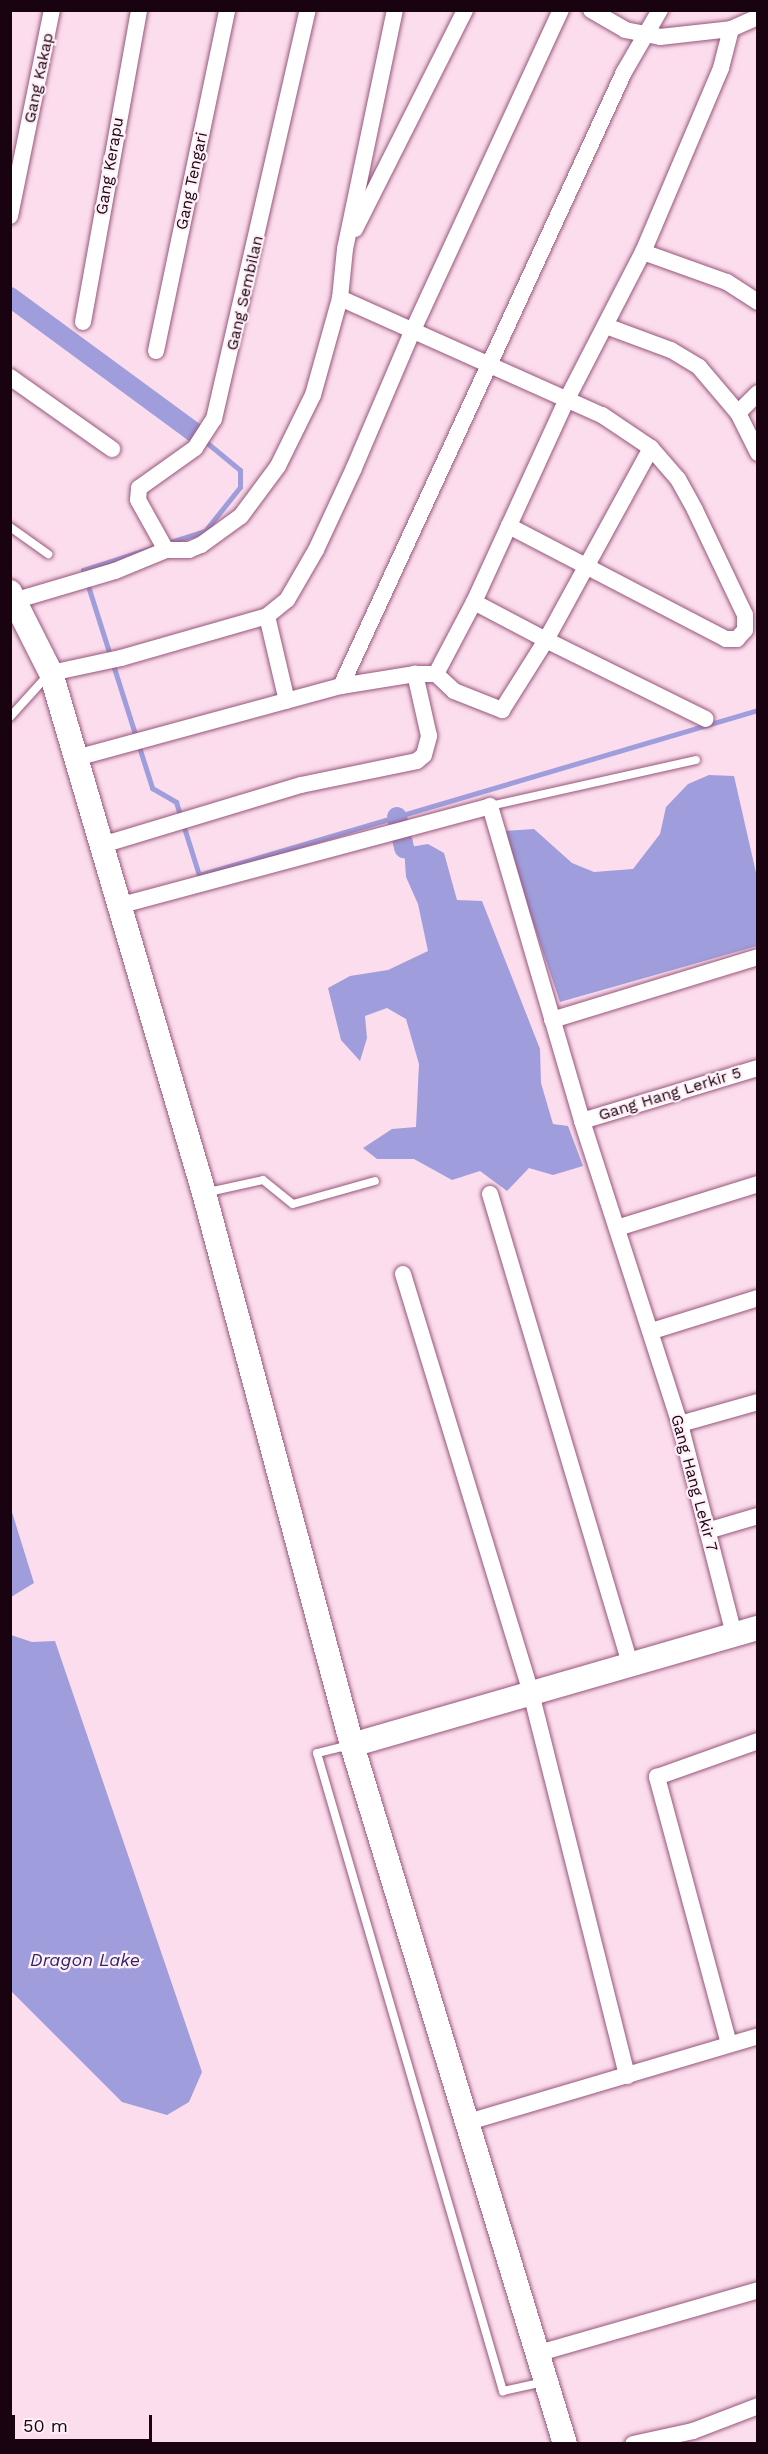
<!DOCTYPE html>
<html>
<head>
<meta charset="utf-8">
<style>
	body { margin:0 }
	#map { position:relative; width:768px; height:2454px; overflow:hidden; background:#fcdded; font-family:"Work Sans",sans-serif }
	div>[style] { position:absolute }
	.water>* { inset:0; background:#9f9ddb }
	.stream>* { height:5px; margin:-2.5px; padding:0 2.5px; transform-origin:2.5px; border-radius:2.5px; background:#9f9ddb }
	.canal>* { height:20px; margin:-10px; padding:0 10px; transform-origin:10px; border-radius:10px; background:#9f9ddb }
	.roads { filter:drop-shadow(0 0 2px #97567b) drop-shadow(0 0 2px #97567b) }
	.lane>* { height:8px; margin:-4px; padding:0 4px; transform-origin:4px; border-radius:4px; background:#fff }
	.street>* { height:16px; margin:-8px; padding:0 8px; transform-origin:8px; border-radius:8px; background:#fff }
	.secondary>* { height:24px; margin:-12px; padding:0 12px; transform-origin:12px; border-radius:12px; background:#fff }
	span { translate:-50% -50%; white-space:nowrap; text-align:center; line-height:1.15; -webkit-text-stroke:4.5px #ffeff7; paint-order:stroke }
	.street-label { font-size:16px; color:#190310 }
	.water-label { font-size:18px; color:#30236b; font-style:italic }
	.frame { position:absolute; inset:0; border:12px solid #190310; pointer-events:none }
	.scale { position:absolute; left:12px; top:2415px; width:140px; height:27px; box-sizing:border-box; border:3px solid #190310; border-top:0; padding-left:8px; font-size:18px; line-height:21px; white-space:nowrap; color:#190310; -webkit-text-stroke:4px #ffeff7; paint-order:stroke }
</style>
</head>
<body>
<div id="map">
	<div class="water">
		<i style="clip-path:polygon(709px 775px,734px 776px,757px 877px,757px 946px,560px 1002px,502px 831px,534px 829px,572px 863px,594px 872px,633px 869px,660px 834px,666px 807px,688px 784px)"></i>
		<i style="clip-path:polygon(428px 844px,444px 853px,457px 900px,482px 901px,540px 1049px,541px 1083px,553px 1124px,568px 1126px,583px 1166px,553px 1175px,529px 1168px,507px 1191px,480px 1171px,452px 1180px,414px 1159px,377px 1159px,363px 1148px,392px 1129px,416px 1127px,419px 1064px,406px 1019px,387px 1008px,365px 1016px,367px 1038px,360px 1061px,341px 1040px,328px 988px,350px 976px,388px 970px,428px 951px,418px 904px,406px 877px,404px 848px)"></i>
		<i style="clip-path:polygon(11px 1509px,34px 1583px,11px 1597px,10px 1597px)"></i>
		<i style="clip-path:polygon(11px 1635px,32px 1642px,55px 1641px,202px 2072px,189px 2102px,167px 2115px,122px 2102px,11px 1991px)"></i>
	</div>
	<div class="stream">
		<i style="left:206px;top:442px;width:44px;rotate:39.5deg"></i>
		<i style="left:240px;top:470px;width:17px;rotate:90deg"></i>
		<i style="left:240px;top:487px;width:56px;rotate:128.5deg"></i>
		<i style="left:205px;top:531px;width:128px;rotate:162.3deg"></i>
		<i style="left:83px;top:570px;width:229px;rotate:72.4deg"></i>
		<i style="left:152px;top:788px;width:28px;rotate:30deg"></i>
		<i style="left:176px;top:802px;width:77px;rotate:72.5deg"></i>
		<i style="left:199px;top:875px;width:583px;rotate:-16.45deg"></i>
	</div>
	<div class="canal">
		<i style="left:10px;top:297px;width:235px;rotate:36.3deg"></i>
		<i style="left:397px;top:817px;width:32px;rotate:77deg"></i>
	</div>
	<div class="roads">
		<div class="lane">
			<i style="left:10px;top:527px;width:47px;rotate:35.4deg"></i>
			<i style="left:10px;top:717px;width:57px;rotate:-47.9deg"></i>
			<i style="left:490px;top:806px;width:211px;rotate:-12.6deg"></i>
			<i style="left:204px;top:1193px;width:60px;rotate:-12.4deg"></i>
			<i style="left:263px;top:1180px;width:38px;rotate:39deg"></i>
			<i style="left:293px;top:1204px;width:85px;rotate:-15.7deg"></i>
			<i style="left:350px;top:1745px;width:34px;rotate:166deg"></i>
			<i style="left:317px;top:1753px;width:665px;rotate:73.75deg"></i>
			<i style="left:503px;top:2391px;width:42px;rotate:-12.4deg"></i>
		</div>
		<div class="street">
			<i style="left:591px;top:10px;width:39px;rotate:30deg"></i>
			<i style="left:625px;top:30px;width:36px;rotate:11deg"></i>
			<i style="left:660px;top:37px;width:71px;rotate:-6.4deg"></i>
			<i style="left:731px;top:29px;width:30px;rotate:-24deg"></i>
			<i style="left:10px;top:216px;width:210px;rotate:-78.5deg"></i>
			<i style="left:355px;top:229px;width:245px;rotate:-63.3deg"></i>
			<i style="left:643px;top:252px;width:89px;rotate:19.7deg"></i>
			<i style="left:727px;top:282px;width:37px;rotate:33deg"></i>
			<i style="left:340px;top:298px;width:287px;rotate:24.1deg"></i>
			<i style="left:602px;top:415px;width:59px;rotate:34deg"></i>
			<i style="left:651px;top:448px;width:41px;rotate:48.9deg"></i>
			<i style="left:678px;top:479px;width:35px;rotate:61deg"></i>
			<i style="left:695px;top:510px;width:116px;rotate:64.5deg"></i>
			<i style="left:745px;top:615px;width:15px;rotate:90deg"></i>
			<i style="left:745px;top:630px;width:12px;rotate:132deg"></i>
			<i style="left:737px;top:639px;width:11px;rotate:180deg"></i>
			<i style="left:726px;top:639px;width:245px;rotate:-152.5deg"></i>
			<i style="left:83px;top:322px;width:317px;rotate:-79.8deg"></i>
			<i style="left:606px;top:326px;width:69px;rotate:20.3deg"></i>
			<i style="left:671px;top:350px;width:33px;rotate:31deg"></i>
			<i style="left:699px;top:367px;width:60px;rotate:49.7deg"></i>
			<i style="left:738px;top:413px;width:45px;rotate:63.4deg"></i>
			<i style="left:156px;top:351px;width:348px;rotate:-78.2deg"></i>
			<i style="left:10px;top:377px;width:125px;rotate:35.2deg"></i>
			<i style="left:738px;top:413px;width:28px;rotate:-45deg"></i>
			<i style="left:166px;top:550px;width:57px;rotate:-119.2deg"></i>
			<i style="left:138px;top:500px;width:12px;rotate:-85deg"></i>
			<i style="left:139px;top:488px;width:69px;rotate:-35.5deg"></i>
			<i style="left:195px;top:448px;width:35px;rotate:-57deg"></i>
			<i style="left:214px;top:419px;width:420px;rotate:-77.1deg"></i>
			<i style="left:17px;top:600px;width:102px;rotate:-16.5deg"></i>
			<i style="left:115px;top:571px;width:55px;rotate:-22.4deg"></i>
			<i style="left:166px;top:550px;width:23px"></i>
			<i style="left:189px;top:550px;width:13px;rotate:-23deg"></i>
			<i style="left:201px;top:545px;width:49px;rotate:-35.9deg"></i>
			<i style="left:241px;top:516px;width:62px;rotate:-53.5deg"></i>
			<i style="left:278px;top:466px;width:79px;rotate:-63.8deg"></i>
			<i style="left:313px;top:395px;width:101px;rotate:-74.4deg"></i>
			<i style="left:340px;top:298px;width:49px;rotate:-84.2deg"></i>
			<i style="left:345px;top:249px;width:244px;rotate:-78.2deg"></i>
			<i style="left:474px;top:602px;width:81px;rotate:27.8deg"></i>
			<i style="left:546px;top:640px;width:219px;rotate:-61.3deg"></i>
			<i style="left:267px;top:616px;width:87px;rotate:76.8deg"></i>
			<i style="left:51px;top:673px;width:72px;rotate:-12.1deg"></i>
			<i style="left:121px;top:658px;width:152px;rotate:-16deg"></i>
			<i style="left:267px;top:616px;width:26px;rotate:-39deg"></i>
			<i style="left:287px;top:600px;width:58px;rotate:-59.9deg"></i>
			<i style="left:316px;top:550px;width:90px;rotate:-65.1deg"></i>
			<i style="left:354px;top:468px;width:150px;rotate:-66.9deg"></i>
			<i style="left:413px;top:330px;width:353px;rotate:-65.2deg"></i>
			<i style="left:436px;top:674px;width:81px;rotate:-62.2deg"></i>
			<i style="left:474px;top:602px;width:223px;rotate:-65.4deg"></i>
			<i style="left:567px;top:399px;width:165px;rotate:-62.7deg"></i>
			<i style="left:643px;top:252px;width:200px;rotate:-67deg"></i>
			<i style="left:721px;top:68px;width:40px;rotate:-75.6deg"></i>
			<i style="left:341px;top:686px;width:676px;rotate:-65.25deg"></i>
			<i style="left:624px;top:72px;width:72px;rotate:-59.9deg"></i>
			<i style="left:76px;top:758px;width:275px;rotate:-15.2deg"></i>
			<i style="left:341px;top:686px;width:75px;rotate:-9.2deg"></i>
			<i style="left:415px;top:674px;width:21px"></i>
			<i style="left:436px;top:674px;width:25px;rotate:43deg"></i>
			<i style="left:454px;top:691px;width:52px;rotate:21.6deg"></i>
			<i style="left:502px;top:710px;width:83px;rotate:-57.8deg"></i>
			<i style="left:546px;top:640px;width:178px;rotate:26.3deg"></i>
			<i style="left:102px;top:845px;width:208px;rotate:-16.8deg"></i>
			<i style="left:301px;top:785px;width:118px;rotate:-11.7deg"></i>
			<i style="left:417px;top:761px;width:9px;rotate:-41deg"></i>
			<i style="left:424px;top:755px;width:20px;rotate:-75deg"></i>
			<i style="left:429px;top:736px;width:64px;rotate:-102.7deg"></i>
			<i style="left:118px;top:906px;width:385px;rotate:-15deg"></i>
			<i style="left:490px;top:806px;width:328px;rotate:73.7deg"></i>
			<i style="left:582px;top:1121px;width:318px;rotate:72.1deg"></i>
			<i style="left:680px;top:1424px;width:218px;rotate:75.6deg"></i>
			<i style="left:552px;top:1020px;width:215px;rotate:-17deg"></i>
			<i style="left:582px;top:1121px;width:184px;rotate:-16.8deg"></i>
			<i style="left:490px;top:1194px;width:491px;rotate:73.4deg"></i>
			<i style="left:617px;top:1228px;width:148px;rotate:-17.3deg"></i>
			<i style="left:403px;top:1274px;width:438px;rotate:73deg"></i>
			<i style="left:531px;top:1693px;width:395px;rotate:75.9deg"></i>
			<i style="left:652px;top:1331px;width:111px;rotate:-17.3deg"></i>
			<i style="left:680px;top:1424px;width:81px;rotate:-15.8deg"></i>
			<i style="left:707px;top:1531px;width:53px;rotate:-16.4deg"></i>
			<i style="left:729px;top:2044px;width:277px;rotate:-105.1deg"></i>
			<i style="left:657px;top:1777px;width:107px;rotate:-19.6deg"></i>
			<i style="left:465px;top:2123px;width:306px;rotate:-16.5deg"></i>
			<i style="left:539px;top:2353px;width:228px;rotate:-16deg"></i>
			<i style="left:633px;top:2444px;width:61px;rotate:-12.2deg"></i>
			<i style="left:693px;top:2431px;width:70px;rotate:-21deg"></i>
		</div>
		<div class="secondary">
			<i style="left:10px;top:592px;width:91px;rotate:63.2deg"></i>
			<i style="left:51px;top:673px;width:542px;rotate:73.6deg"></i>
			<i style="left:204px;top:1193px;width:571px;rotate:74.99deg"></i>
			<i style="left:352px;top:1745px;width:731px;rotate:73.05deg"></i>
			<i style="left:352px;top:1745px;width:423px;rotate:-16.1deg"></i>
		</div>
	</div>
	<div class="street-label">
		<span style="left:39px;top:78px;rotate:-78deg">Gang Kakap</span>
		<span style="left:110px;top:166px;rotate:-80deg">Gang Kerapu</span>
		<span style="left:192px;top:181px;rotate:-78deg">Gang Tengari</span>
		<span style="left:245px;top:293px;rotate:-77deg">Gang Sembilan</span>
		<span style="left:670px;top:1094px;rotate:-17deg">Gang Hang Lerkir 5</span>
		<span style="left:694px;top:1483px;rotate:75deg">Gang Hang Lekir 7</span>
	</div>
	<div class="water-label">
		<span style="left:85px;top:1960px">Dragon Lake</span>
	</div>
	<div class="frame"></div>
	<div class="scale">50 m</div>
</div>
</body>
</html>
